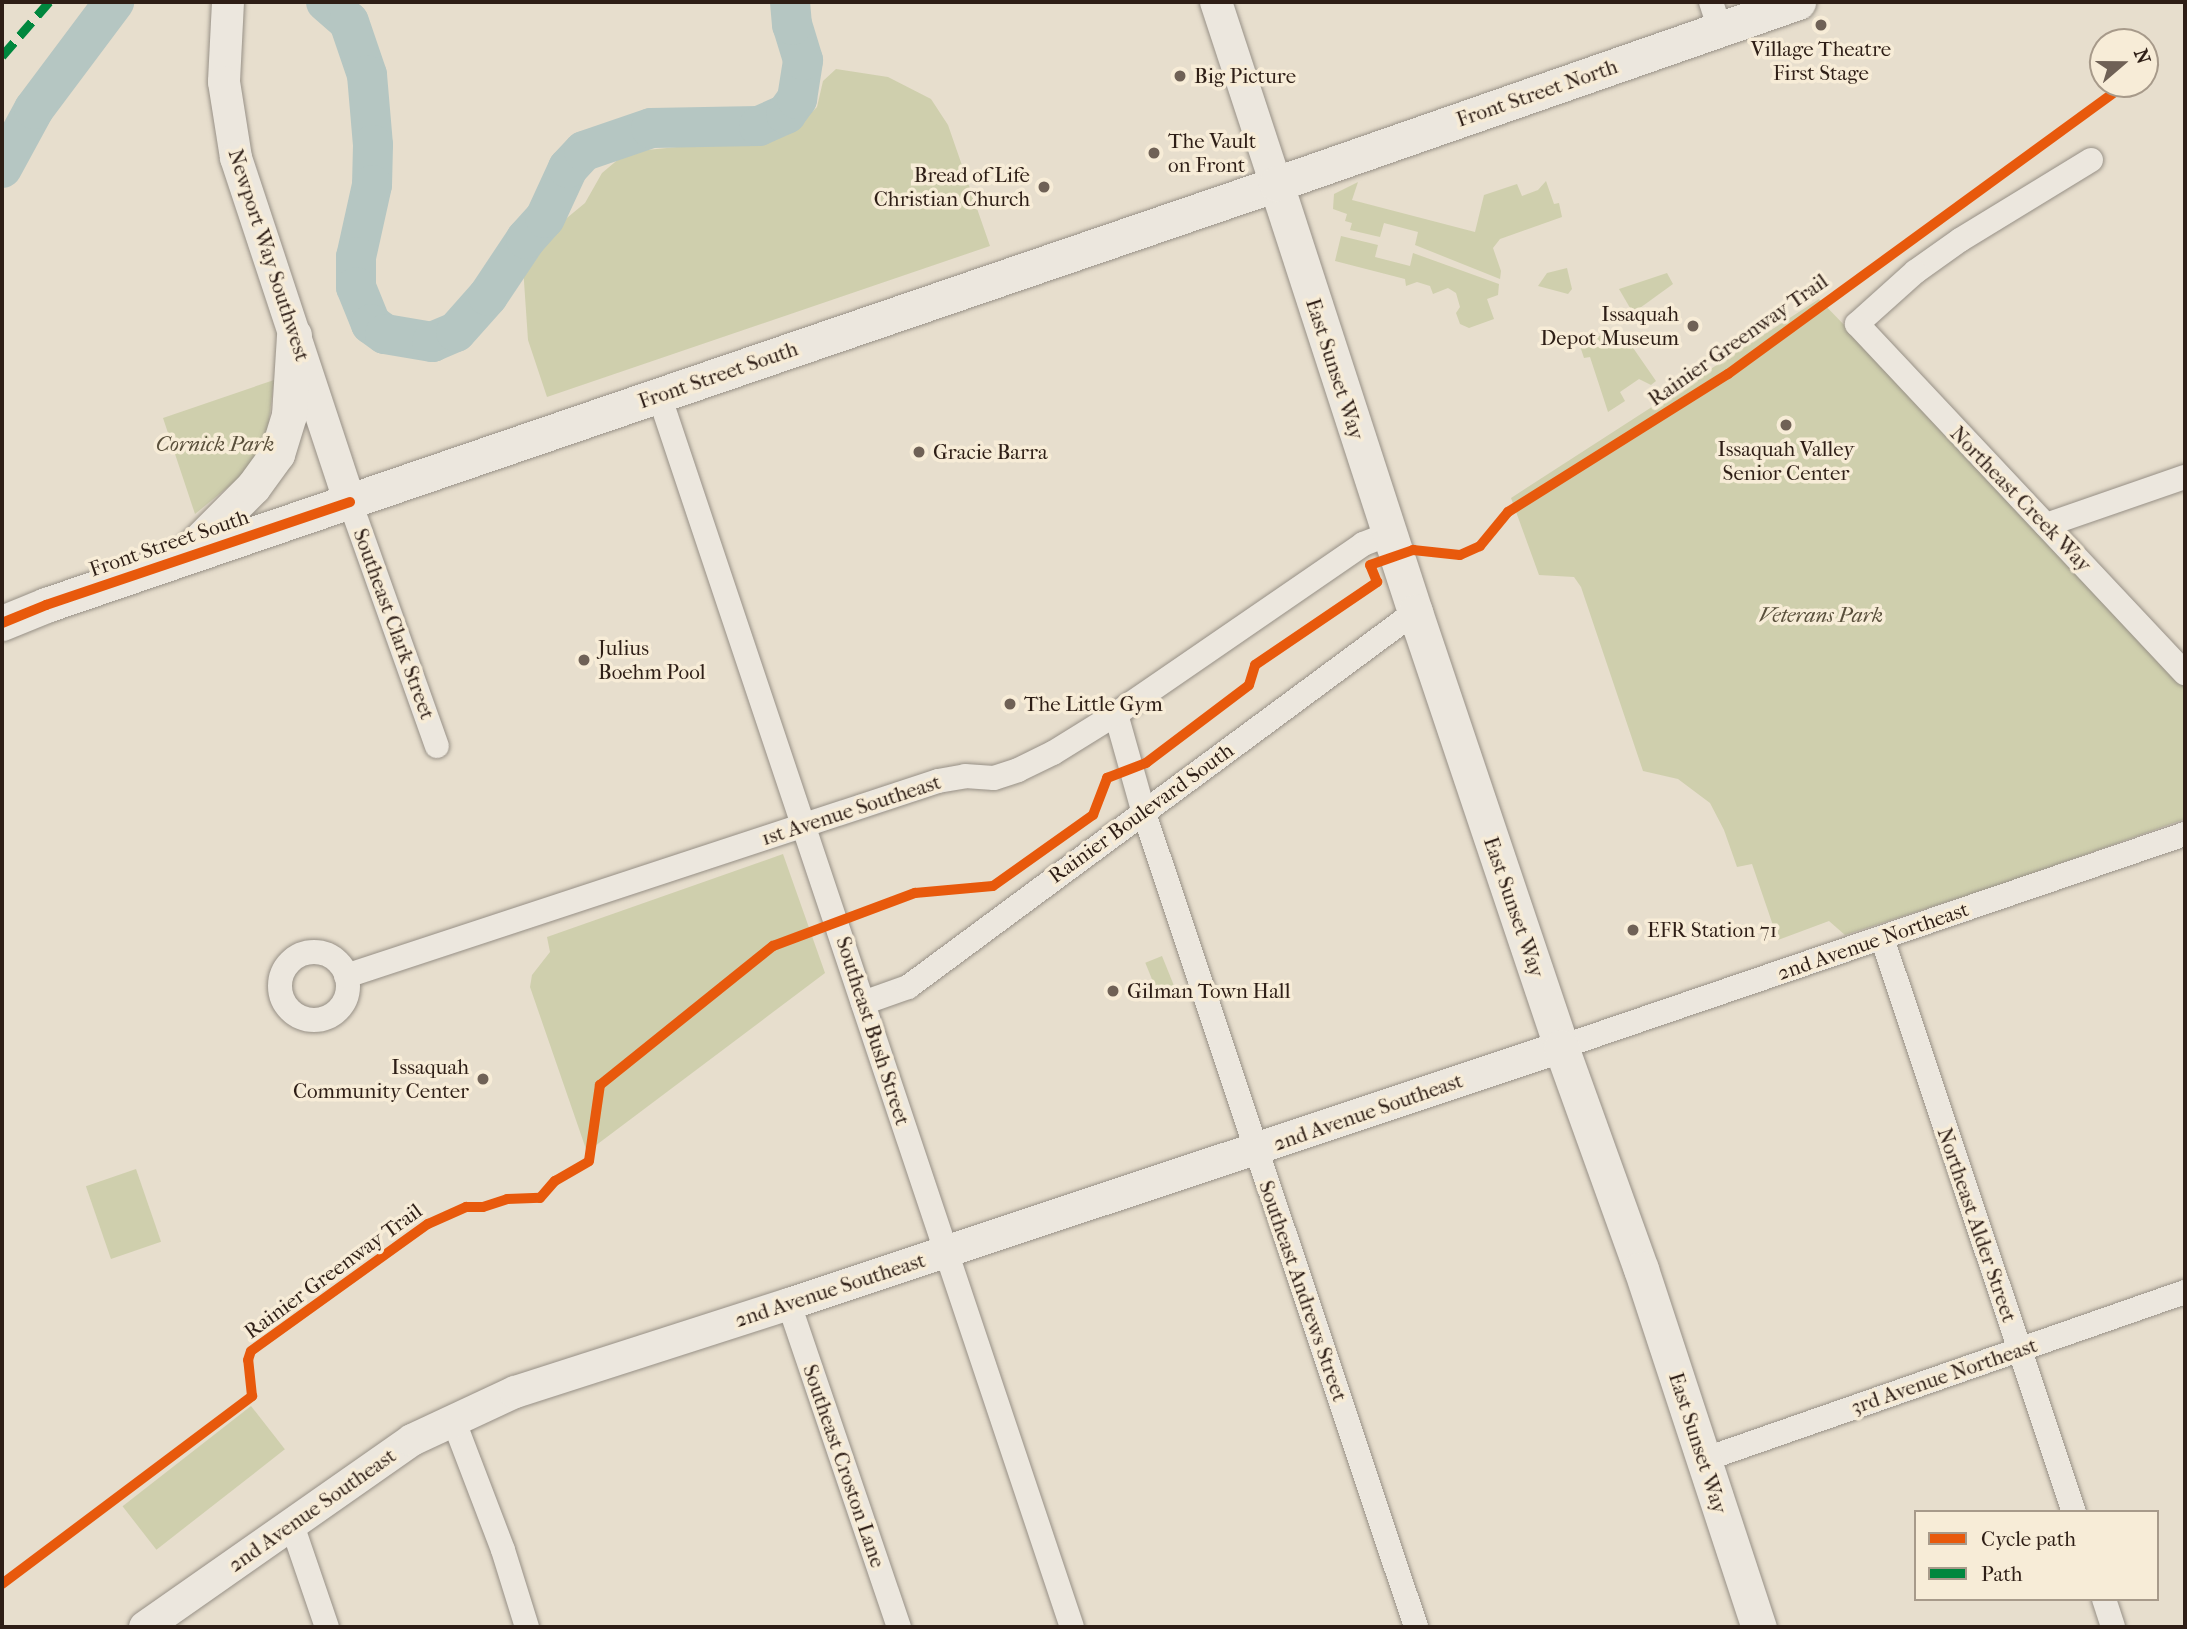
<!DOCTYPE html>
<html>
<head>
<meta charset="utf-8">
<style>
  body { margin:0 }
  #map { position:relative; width:2187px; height:1629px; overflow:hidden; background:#e7decd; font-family:"IM FELL French Canon",serif }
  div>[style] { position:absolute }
  .green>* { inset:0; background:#cfcfad; transform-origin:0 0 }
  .river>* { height:40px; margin:-20px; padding:0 20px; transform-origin:20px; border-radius:20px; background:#b5c6c2 }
  .roads { filter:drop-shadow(0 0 2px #979086) drop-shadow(0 0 2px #979086) }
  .minor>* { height:24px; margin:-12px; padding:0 12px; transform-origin:12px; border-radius:12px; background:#ece7de }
  .minor>.ring { margin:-12px; padding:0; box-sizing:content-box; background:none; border:24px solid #ece7de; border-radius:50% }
  .tertiary>* { height:32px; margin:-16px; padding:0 16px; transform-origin:16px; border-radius:16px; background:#ece7de }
  .secondary>* { height:35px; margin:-17.5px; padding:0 17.5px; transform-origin:17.5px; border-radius:17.5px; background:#ece7de }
  .quiet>* { height:9px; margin-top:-4.5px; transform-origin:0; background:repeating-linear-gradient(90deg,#00873e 0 18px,transparent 0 27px) }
  .cycleway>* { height:10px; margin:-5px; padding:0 5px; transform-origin:5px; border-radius:5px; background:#e8590c }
  .dots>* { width:19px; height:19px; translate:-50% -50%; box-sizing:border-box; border:4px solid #f7ecd7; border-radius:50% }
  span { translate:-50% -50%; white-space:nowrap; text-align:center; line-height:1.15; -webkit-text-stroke:7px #f7ecd7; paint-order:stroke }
  .poi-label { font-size:21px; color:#2e1e16 }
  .left { translate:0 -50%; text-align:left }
  .right { translate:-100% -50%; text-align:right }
  .street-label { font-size:21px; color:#2e1e16 }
  .park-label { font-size:21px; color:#594f3b; font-style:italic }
  .frame { position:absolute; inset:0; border:4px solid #2e1e16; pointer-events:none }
  .legend { position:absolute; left:1914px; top:1510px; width:245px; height:91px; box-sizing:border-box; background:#f7ecd7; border:2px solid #a79a8a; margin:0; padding:9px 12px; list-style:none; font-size:21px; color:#2e1e16 }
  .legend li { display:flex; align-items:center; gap:14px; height:35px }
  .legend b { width:35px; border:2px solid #a79a8a }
  .north { position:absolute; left:2089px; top:28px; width:70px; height:70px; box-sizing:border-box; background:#f7ecd7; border:2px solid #a79a8a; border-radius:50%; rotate:70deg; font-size:19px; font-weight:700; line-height:28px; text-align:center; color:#2e1e16 }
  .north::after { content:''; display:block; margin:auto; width:24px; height:32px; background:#6f6156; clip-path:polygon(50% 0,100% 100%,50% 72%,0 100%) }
</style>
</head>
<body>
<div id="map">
  <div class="green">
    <i style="clip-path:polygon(836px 69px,888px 77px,931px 99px,948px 125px,990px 246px,547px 397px,528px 340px,523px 267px,562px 222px,585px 203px,602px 173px,627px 152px,767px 138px,798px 126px,817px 107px,823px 81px)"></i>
    <i style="clip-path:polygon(1546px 181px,1554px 204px,1559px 203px,1562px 217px,1500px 239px,1493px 248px,1501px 271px,1500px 279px,1415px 245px,1418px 232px,1384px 223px,1380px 237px,1350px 230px,1352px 223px,1345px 221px,1347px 214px,1333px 209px,1334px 194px,1358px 182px,1352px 200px,1475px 232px,1484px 195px,1517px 184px,1522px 196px,1538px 190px)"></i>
    <i style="clip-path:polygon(1341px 236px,1378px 245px,1375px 257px,1410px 266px,1413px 253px,1499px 284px,1498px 295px,1487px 299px,1494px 319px,1469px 328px,1460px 324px,1456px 313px,1460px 307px,1456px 293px,1448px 288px,1433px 294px,1430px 286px,1417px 282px,1406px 286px,1405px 279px,1335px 261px)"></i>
    <i style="clip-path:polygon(1567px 268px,1572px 289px,1568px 294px,1538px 286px,1547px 273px)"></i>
    <i style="clip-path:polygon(1667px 273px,1673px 284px,1633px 313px,1619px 289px)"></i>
    <i style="clip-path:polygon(1819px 299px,2142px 633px,2185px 687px,2185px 819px,2014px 880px,1845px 935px,1829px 921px,1778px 940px,1752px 864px,1737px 867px,1724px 830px,1710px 803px,1678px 779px,1643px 771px,1581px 587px,1574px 577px,1539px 575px,1511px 498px)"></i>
    <i style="clip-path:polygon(1620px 329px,1656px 381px,1651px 385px,1639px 379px,1620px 392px,1625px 401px,1608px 412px,1590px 357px,1584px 358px,1579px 343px)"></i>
    <i style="clip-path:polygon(274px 380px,268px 429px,255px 458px,244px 474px,195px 514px,163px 418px)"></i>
    <i style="clip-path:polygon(783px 854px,825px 973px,587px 1152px,530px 987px,532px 975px,550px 952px,547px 937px)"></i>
    <i style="left:1162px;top:956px;width:31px;height:18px;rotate:68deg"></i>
    <i style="left:136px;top:1169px;width:77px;height:53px;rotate:71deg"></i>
    <i style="left:251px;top:1406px;width:55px;height:163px;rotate:52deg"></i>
  </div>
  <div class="river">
    <i style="left:326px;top:2px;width:30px;rotate:41deg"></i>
    <i style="left:349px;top:22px;width:56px;rotate:71.2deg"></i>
    <i style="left:367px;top:75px;width:70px;rotate:85.1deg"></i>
    <i style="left:373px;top:145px;width:40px;rotate:91.4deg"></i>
    <i style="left:372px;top:185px;width:74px;rotate:102.5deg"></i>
    <i style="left:356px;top:257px;width:30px;rotate:90deg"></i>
    <i style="left:356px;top:287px;width:40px;rotate:68deg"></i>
    <i style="left:371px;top:324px;width:17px;rotate:36deg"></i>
    <i style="left:385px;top:334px;width:48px;rotate:9.7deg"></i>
    <i style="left:432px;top:342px;width:26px;rotate:-23deg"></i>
    <i style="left:456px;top:332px;width:48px;rotate:-48.4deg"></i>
    <i style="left:488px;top:296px;width:69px;rotate:-56.3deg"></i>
    <i style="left:526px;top:239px;width:28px;rotate:-48deg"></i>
    <i style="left:545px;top:218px;width:55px;rotate:-65.3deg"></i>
    <i style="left:568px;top:168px;width:23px;rotate:-47deg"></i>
    <i style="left:584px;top:151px;width:71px;rotate:-18.9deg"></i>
    <i style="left:651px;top:128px;width:108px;rotate:-1.1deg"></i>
    <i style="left:759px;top:126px;width:30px;rotate:-24deg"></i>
    <i style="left:786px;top:114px;width:19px;rotate:-54deg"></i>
    <i style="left:797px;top:99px;width:39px;rotate:-81deg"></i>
    <i style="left:803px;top:60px;width:37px;rotate:-107deg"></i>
    <i style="left:792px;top:25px;width:23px;rotate:-95deg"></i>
    <i style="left:2px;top:168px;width:67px;rotate:-61.5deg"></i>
    <i style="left:34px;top:109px;width:134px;rotate:-53.2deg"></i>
  </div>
  <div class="roads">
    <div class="minor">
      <i style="left:1711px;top:2px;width:28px;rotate:72deg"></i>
      <i style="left:2091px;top:160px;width:153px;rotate:148.6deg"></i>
      <i style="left:1960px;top:240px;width:55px;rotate:144.6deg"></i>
      <i style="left:1915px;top:272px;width:78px;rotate:138.1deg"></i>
      <i style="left:1857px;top:324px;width:479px;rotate:46.8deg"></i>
      <i style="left:659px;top:395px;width:1299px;rotate:71.47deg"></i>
      <i style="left:350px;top:502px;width:259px;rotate:70.4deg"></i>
      <i style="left:2046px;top:525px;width:147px;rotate:-19.1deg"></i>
      <i style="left:1116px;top:714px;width:100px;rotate:74.3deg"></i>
      <i style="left:1143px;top:810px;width:861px;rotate:71.52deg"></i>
      <i style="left:1882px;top:938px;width:605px;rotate:71.51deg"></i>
      <i class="ring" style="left:280px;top:952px;width:44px;height:44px"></i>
      <i style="left:346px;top:976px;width:623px;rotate:-18.23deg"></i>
      <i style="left:938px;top:781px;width:27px;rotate:-10deg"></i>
      <i style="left:965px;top:776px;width:29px;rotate:4deg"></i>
      <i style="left:994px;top:778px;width:25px;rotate:-18deg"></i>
      <i style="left:1018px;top:770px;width:39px;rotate:-26deg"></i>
      <i style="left:1053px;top:753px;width:74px;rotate:-31.8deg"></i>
      <i style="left:1116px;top:714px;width:300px;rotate:-34.5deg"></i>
      <i style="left:1363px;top:544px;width:28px;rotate:-21deg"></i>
      <i style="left:863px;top:1003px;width:48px;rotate:-19.6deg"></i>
      <i style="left:908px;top:987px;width:631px;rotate:-36.49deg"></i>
      <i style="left:1561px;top:1047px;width:659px;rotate:-18.85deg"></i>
      <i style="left:789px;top:1304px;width:341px;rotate:71.2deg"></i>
      <i style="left:453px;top:1419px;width:140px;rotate:69.1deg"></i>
      <i style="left:503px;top:1550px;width:81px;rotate:72.7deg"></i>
      <i style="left:1703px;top:1460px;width:510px;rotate:-19.22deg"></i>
      <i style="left:291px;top:1522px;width:111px;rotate:71.1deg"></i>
      <i style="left:2104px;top:1599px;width:29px;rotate:72deg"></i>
    </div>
    <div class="tertiary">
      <i style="left:228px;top:2px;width:80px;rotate:92.9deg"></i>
      <i style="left:224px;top:82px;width:77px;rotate:81deg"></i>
      <i style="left:236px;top:158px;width:362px;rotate:71.7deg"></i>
      <i style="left:1216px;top:2px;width:192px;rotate:71.8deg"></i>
      <i style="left:145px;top:1627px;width:326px;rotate:-35deg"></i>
      <i style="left:412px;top:1440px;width:114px;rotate:-25deg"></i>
      <i style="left:515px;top:1392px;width:288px;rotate:-17.8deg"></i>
      <i style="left:789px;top:1304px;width:814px;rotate:-18.41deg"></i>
    </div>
    <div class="secondary">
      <i style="left:1276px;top:184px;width:450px;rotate:72deg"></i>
      <i style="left:1415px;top:612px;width:459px;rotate:71.4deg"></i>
      <i style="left:1561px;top:1047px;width:236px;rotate:70.2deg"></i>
      <i style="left:1641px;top:1269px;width:377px;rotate:71.8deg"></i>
      <i style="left:187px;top:553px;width:93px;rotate:-45deg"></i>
      <i style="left:253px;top:487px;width:41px;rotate:-54deg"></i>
      <i style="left:277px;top:454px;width:41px;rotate:-72.9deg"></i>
      <i style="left:289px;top:415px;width:80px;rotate:-86.4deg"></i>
      <i style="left:2px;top:623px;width:48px;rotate:-22.2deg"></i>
      <i style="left:46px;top:605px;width:1300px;rotate:-18.89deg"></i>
      <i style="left:1276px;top:184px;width:553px;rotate:-19.22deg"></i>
    </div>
  </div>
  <div class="quiet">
    <i style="left:2px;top:56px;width:72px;rotate:-49deg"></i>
  </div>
  <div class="cycleway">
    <i style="left:2px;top:623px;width:48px;rotate:-22.2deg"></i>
    <i style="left:46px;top:605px;width:321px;rotate:-18.7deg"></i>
    <i style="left:2px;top:1584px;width:313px;rotate:-36.9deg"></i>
    <i style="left:252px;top:1396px;width:36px;rotate:-96deg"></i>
    <i style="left:248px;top:1360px;width:9px;rotate:-72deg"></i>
    <i style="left:251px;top:1351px;width:218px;rotate:-35.7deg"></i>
    <i style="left:428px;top:1224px;width:42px;rotate:-24.1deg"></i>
    <i style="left:466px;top:1207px;width:17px"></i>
    <i style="left:483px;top:1207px;width:25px;rotate:-18deg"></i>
    <i style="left:507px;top:1199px;width:33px;rotate:-2deg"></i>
    <i style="left:540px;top:1198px;width:23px;rotate:-49deg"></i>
    <i style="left:555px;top:1181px;width:39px;rotate:-30deg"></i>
    <i style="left:589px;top:1161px;width:77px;rotate:-81.8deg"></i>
    <i style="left:600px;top:1085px;width:222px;rotate:-38.8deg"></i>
    <i style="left:773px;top:946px;width:152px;rotate:-20.5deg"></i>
    <i style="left:915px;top:893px;width:78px;rotate:-5.1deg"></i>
    <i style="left:993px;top:886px;width:123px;rotate:-35.4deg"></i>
    <i style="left:1093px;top:815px;width:40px;rotate:-69deg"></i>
    <i style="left:1107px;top:778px;width:42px;rotate:-21deg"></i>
    <i style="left:1146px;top:763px;width:129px;rotate:-37.1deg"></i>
    <i style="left:1249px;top:685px;width:21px;rotate:-73deg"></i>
    <i style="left:1255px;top:665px;width:148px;rotate:-34.2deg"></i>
    <i style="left:1377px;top:582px;width:18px;rotate:-112deg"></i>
    <i style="left:1370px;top:565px;width:46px;rotate:-19.2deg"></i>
    <i style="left:1413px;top:550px;width:47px;rotate:6.1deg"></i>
    <i style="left:1460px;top:555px;width:22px;rotate:-24deg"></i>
    <i style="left:1480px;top:546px;width:44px;rotate:-50.5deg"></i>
    <i style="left:1508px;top:512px;width:260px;rotate:-32.1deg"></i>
    <i style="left:1728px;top:374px;width:492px;rotate:-36.1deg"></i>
  </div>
  <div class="dots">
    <i style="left:1821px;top:25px;background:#6f6156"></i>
    <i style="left:1180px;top:76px;background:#6f6156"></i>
    <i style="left:1154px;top:153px;background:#6f6156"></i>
    <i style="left:1044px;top:187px;background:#6f6156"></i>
    <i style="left:1693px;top:326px;background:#6f6156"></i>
    <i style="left:1786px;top:425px;background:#6f6156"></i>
    <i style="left:919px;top:452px;background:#6f6156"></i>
    <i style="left:584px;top:660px;background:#6f6156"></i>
    <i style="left:1010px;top:704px;background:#6f6156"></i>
    <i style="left:1633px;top:930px;background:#6f6156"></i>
    <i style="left:1113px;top:991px;background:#6f6156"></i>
    <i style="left:483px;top:1079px;background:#6f6156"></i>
  </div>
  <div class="poi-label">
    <span style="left:1821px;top:61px">Village Theatre<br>First Stage</span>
    <span class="left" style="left:1194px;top:76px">Big Picture</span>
    <span class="left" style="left:1168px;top:153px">The Vault<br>on Front</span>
    <span class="right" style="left:1030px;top:187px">Bread of Life<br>Christian Church</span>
    <span class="right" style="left:1679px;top:326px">Issaquah<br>Depot Museum</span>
    <span style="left:1786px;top:461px">Issaquah Valley<br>Senior Center</span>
    <span class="left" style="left:933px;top:452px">Gracie Barra</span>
    <span class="left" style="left:598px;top:660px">Julius<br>Boehm Pool</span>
    <span class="left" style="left:1024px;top:704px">The Little Gym</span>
    <span class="left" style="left:1647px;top:930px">EFR Station 71</span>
    <span class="left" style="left:1127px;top:991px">Gilman Town Hall</span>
    <span class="right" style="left:469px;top:1079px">Issaquah<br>Community Center</span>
  </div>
  <div class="street-label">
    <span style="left:1537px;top:93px;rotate:-19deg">Front Street North</span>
    <span style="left:269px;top:255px;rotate:72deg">Newport Way Southwest</span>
    <span style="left:1738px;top:340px;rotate:-35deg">Rainier Greenway Trail</span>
    <span style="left:1335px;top:369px;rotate:72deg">East Sunset Way</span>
    <span style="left:718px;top:375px;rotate:-19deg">Front Street South</span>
    <span style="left:2021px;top:499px;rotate:46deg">Northeast Creek Way</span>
    <span style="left:169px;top:543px;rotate:-19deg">Front Street South</span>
    <span style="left:394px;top:624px;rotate:70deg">Southeast Clark Street</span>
    <span style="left:851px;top:810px;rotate:-18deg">1st Avenue Southeast</span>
    <span style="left:1141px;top:813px;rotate:-36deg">Rainier Boulevard South</span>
    <span style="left:1514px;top:907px;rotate:71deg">East Sunset Way</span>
    <span style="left:1873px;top:941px;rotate:-19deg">2nd Avenue Northeast</span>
    <span style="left:873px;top:1031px;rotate:72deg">Southeast Bush Street</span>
    <span style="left:1368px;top:1112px;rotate:-19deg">2nd Avenue Southeast</span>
    <span style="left:1977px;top:1225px;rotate:71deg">Northeast Alder Street</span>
    <span style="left:333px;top:1271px;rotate:-36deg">Rainier Greenway Trail</span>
    <span style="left:830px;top:1290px;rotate:-18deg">2nd Avenue Southeast</span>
    <span style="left:1303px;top:1291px;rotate:71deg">Southeast Andrews Street</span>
    <span style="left:1944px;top:1376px;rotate:-19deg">3rd Avenue Northeast</span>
    <span style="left:1698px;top:1443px;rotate:72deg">East Sunset Way</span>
    <span style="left:844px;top:1466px;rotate:71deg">Southeast Croston Lane</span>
    <span style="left:312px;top:1510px;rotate:-35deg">2nd Avenue Southeast</span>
  </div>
  <div class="park-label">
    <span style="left:215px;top:444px">Cornick Park</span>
    <span style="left:1821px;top:615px">Veterans Park</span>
  </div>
  <div class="frame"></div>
  <ul class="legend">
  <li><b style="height:9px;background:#e8590c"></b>Cycle path</li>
  <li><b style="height:9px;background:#00873e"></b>Path</li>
  </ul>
  <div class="north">N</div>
</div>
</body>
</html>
